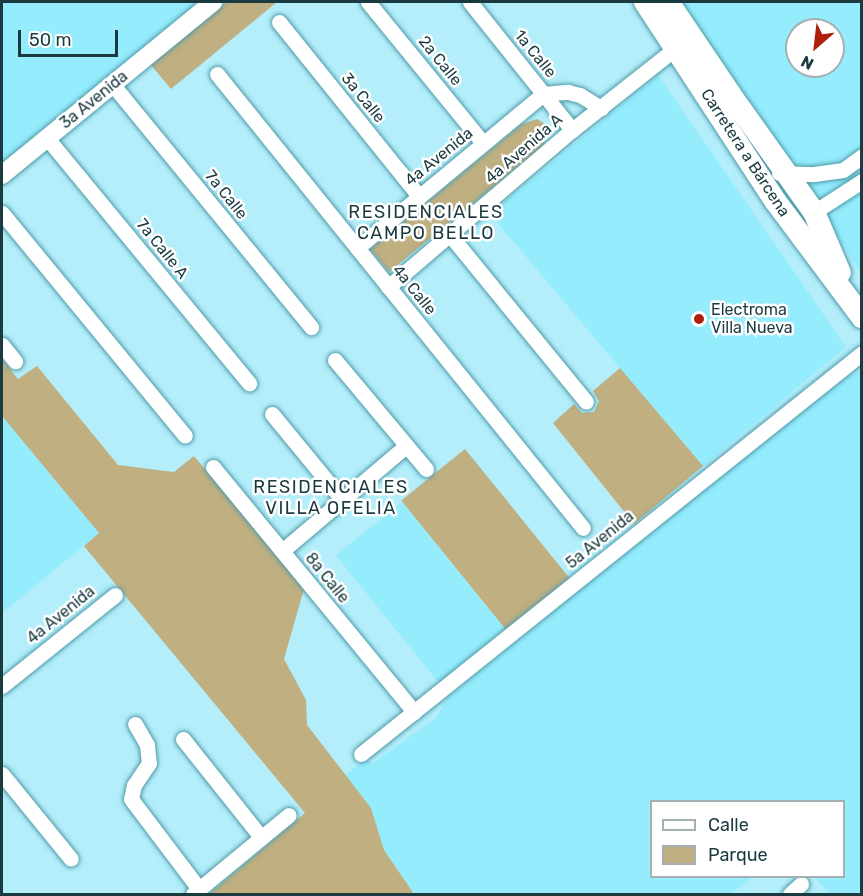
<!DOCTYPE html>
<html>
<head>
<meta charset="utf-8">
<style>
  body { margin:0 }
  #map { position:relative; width:863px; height:896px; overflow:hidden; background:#b3eefa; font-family:Rubik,sans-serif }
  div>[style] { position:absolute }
  .built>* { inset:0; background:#94ecfd; transform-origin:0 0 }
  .green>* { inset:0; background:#bfaf81; transform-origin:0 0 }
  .roads { filter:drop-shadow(0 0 2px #4f9ba9) drop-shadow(0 0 2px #4f9ba9) }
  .minor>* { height:15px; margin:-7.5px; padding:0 7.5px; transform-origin:7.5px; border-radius:7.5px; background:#fff }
  .tertiary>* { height:18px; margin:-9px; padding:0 9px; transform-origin:9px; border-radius:9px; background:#fff }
  .primary>* { height:22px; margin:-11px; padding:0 11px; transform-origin:11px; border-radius:11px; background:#fff }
  .dots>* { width:16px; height:16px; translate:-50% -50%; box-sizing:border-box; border:3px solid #fff; border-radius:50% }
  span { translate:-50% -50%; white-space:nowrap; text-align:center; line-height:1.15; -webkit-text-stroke:5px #fff; paint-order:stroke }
  .street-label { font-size:16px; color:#1b3a40 }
  .poi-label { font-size:16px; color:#1b3a40 }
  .left { translate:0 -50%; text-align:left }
  .neighbourhood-label { font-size:18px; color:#1b3a40; letter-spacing:1.5px }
  .frame { position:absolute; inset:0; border:3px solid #1b3a40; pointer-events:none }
  .legend { position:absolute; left:650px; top:800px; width:195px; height:78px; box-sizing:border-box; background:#fff; border:2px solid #a4b0b3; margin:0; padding:8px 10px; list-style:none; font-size:18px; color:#1b3a40 }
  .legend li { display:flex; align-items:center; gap:12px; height:30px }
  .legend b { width:30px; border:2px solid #a4b0b3 }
  .north { position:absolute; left:785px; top:18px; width:60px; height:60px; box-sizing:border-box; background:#fff; border:2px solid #a4b0b3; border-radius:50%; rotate:208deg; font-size:16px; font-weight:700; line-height:24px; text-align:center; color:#1b3a40 }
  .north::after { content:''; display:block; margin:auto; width:21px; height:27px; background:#ae1f0a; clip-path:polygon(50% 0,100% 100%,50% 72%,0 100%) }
  .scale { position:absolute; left:18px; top:30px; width:100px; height:27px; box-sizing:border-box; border:3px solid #1b3a40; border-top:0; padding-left:8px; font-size:18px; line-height:21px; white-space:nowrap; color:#1b3a40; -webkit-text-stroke:4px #fff; paint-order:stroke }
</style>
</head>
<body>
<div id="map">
  <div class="built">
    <i style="clip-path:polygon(2px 2px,198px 2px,2px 165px)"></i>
    <i style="clip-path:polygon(evenodd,678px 2px,861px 2px,861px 272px,764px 130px,678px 2px,797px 30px,833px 30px,833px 66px,797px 66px,797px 30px)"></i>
    <i style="clip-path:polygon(658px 75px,846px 347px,703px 466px,490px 214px)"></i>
    <i style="clip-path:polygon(860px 372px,861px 894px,830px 894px,815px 877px,844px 876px,844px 802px,652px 802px,652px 876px,752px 877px,731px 894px,414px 894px,384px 850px,371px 808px,345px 775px,367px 758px,372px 764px,436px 718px,449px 696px,839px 380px)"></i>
    <i style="clip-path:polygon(2px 416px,99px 533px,2px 613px)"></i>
    <i style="left:402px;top:502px;width:164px;height:85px;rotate:51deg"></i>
  </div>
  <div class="green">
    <i style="clip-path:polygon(227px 2px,277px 2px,171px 89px,151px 65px)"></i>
    <i style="clip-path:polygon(537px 119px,545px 124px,549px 133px,542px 147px,389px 272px,370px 249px,522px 124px)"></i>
    <i style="clip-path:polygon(2px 359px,18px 379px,37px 366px,118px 465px,174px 472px,194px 456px,304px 589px,284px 659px,306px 700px,307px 725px,371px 808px,384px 850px,414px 894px,209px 894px,305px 813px,84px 546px,99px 533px,2px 416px)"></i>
    <i style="clip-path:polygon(620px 368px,703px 466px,634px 524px,553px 423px,574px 404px,582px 413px,594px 412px,599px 401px,593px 391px)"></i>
    <i style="left:465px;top:449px;width:166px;height:82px;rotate:51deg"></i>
  </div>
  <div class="roads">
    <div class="minor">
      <i style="left:368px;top:2px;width:182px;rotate:50.8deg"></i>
      <i style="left:470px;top:2px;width:164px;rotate:51.4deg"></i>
      <i style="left:279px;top:22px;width:223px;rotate:51.2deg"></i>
      <i style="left:217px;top:74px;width:583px;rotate:51.13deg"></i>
      <i style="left:113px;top:85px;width:313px;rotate:50.7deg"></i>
      <i style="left:543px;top:94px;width:25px;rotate:-5deg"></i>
      <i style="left:568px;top:92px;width:12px;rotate:14deg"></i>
      <i style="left:580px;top:95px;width:25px;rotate:32deg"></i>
      <i style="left:47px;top:138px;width:318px;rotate:50.5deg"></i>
      <i style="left:779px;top:173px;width:35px;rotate:2deg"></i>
      <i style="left:814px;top:174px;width:29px;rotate:-8deg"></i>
      <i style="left:843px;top:170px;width:24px;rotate:-36deg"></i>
      <i style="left:814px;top:212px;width:57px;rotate:-32.9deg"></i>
      <i style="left:2px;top:213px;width:288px;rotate:50.6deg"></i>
      <i style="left:450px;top:235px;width:215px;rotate:50.8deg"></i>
      <i style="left:357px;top:248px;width:241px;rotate:-39.6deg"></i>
      <i style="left:388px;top:287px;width:242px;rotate:-40.5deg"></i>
      <i style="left:572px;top:130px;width:132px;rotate:-38.3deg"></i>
      <i style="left:2px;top:345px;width:21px;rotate:51deg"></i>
      <i style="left:335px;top:360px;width:142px;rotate:50.1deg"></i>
      <i style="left:272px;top:414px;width:109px;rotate:50.6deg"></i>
      <i style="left:213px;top:467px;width:317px;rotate:50.6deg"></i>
      <i style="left:282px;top:551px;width:162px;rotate:-40.3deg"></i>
      <i style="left:2px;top:686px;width:145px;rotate:-38.8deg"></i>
      <i style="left:135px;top:724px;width:24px;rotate:60deg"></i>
      <i style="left:147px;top:745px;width:18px;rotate:84deg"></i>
      <i style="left:149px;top:763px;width:27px;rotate:124deg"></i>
      <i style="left:134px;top:785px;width:14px;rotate:102deg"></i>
      <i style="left:131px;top:799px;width:113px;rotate:52.9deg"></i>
      <i style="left:183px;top:739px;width:125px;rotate:51.5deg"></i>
      <i style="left:361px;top:754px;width:642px;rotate:-38.67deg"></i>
      <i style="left:2px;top:774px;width:109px;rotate:50.9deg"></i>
      <i style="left:193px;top:894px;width:124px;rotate:-39.5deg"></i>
      <i style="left:790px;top:894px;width:15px;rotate:-42deg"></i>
    </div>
    <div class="tertiary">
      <i style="left:2px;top:175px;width:273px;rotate:-39.3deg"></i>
    </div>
    <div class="primary">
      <i style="left:645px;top:2px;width:239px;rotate:56.8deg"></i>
      <i style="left:776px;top:202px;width:144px;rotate:53.2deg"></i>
      <i style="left:668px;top:2px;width:111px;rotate:56deg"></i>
      <i style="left:730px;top:94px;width:145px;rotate:54.6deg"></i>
      <i style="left:814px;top:212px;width:66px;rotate:66.9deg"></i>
    </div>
  </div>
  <div class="dots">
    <i style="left:699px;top:319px;background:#ae1f0a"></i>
  </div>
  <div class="street-label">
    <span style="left:535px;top:54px;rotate:51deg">1a Calle</span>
    <span style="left:440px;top:61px;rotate:51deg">2a Calle</span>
    <span style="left:363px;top:98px;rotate:51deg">3a Calle</span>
    <span style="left:94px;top:100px;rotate:-39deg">3a Avenida</span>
    <span style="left:524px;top:149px;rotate:-41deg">4a Avenida A</span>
    <span style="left:745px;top:153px;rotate:57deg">Carretera a Bárcena</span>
    <span style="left:439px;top:157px;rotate:-39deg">4a Avenida</span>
    <span style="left:226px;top:195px;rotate:51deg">7a Calle</span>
    <span style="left:162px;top:249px;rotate:51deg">7a Calle A</span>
    <span style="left:414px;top:290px;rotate:51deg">4a Calle</span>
    <span style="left:600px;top:540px;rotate:-39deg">5a Avenida</span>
    <span style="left:327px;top:578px;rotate:51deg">8a Calle</span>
    <span style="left:61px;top:615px;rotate:-39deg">4a Avenida</span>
  </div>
  <div class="poi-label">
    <span class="left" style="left:711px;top:319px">Electroma<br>Villa Nueva</span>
  </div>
  <div class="neighbourhood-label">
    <span style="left:426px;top:223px">RESIDENCIALES<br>CAMPO BELLO</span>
    <span style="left:331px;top:498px">RESIDENCIALES<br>VILLA OFELIA</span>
  </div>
  <div class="frame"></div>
  <ul class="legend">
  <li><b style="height:8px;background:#fff"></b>Calle</li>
  <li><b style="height:16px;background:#bfaf81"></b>Parque</li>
  </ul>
  <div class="north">N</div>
  <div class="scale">50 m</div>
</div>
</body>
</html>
